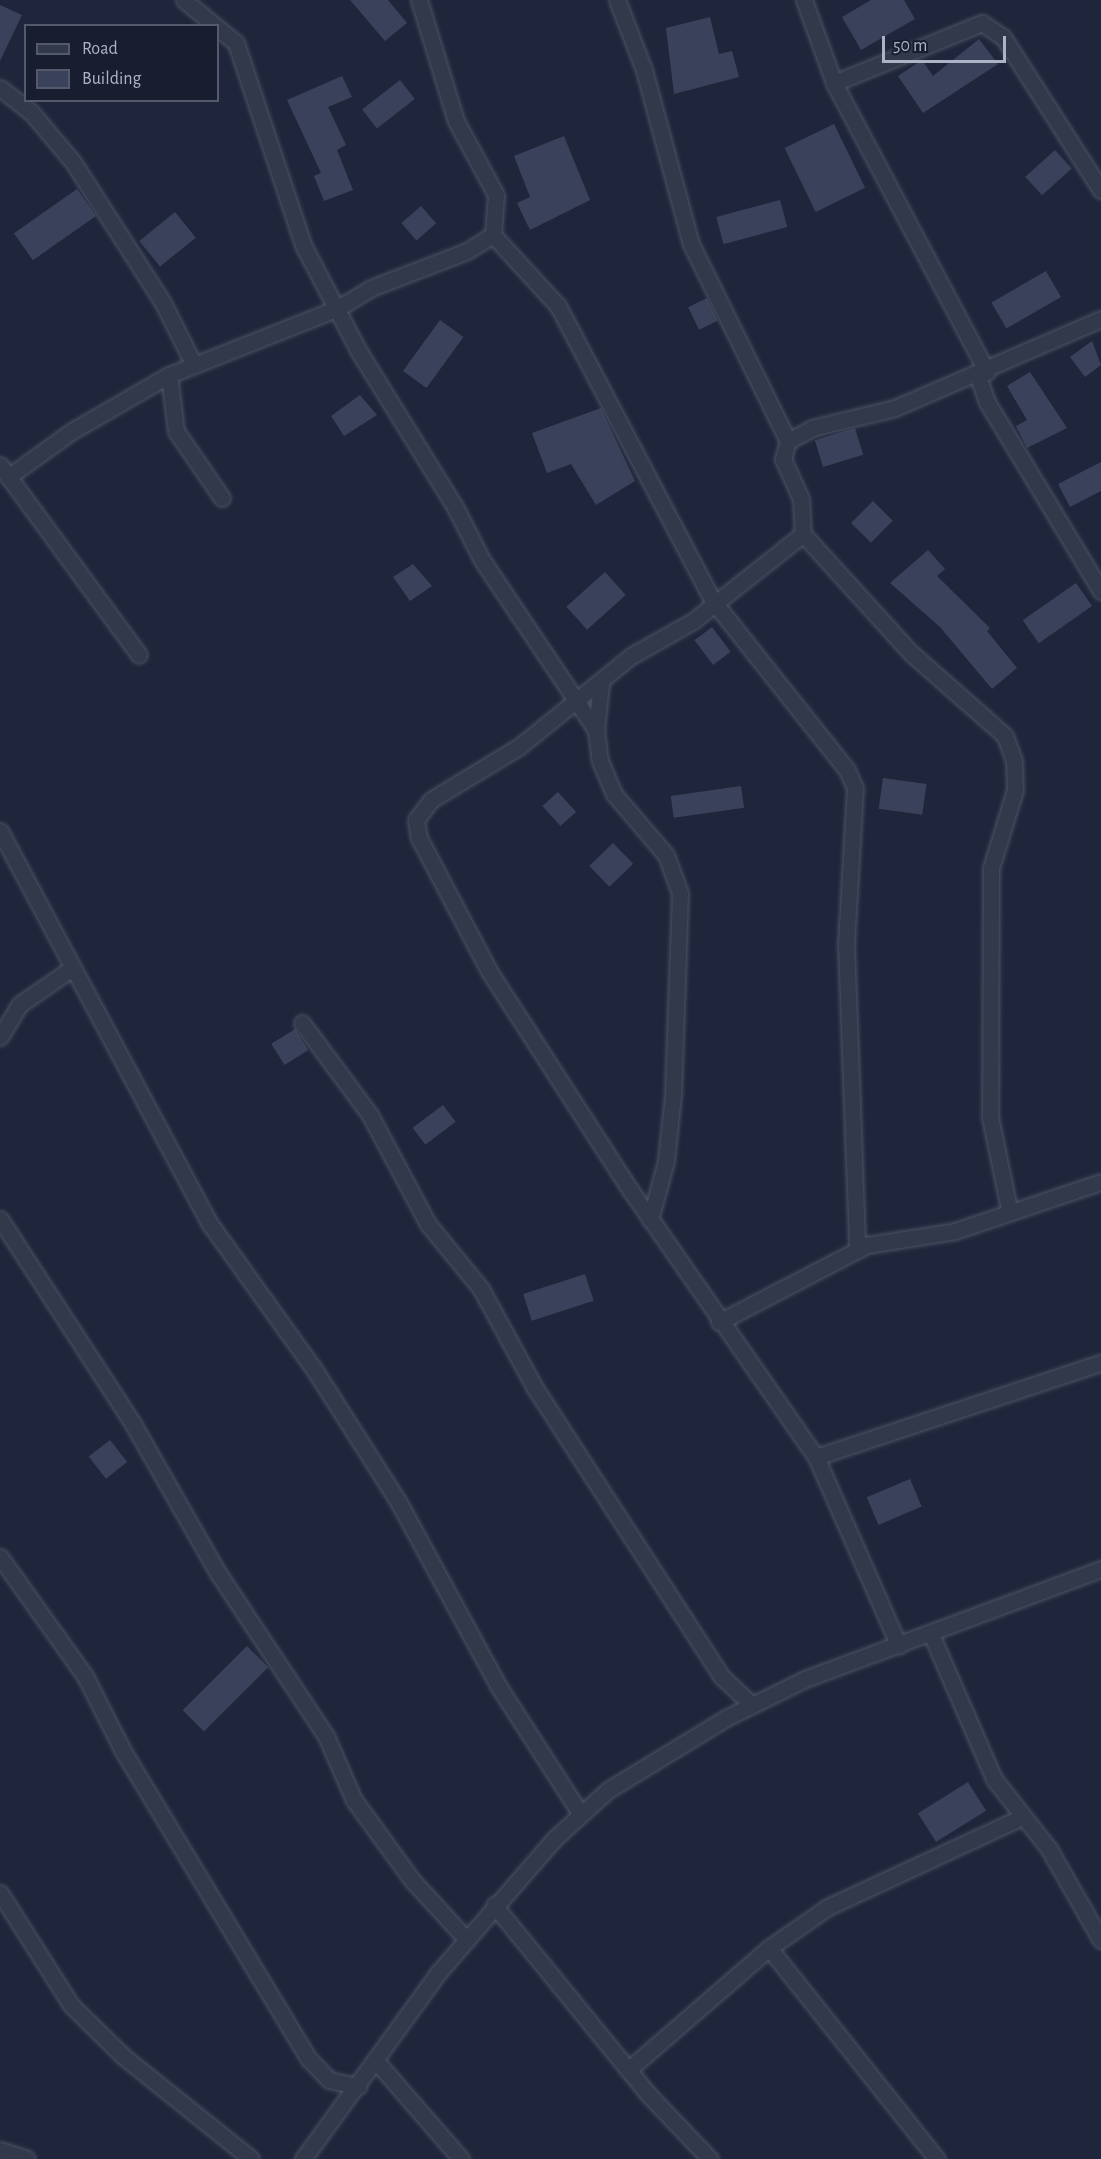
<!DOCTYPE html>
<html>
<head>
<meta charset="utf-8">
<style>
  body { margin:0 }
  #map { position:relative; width:1101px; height:2159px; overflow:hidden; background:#1f263b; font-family:"Alegreya Sans",sans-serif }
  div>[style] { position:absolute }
  .building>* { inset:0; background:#3a425b; transform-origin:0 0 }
  .roads { filter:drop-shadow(0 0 2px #4d5365) drop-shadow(0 0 2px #4d5365) }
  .minor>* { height:15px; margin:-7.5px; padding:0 7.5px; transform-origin:7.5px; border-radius:7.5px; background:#32394b }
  span { translate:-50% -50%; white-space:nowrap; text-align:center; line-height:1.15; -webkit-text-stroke:4.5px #181e2f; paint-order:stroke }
  .legend { position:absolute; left:24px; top:24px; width:195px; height:78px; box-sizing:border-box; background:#181e2f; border:2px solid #545a6c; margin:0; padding:8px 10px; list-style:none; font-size:18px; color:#adb3c7 }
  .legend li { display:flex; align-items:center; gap:12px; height:30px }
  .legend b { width:30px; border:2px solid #545a6c }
  .scale { position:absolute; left:882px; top:36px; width:124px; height:27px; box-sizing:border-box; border:3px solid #adb3c7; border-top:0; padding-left:8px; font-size:18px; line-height:21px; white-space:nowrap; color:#adb3c7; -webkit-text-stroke:4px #181e2f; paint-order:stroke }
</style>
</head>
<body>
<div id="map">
  <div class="building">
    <i style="clip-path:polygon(350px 0,388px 0,407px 23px,385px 41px)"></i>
    <i style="clip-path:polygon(871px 0,904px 0,915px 19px,861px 50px,842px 17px)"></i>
    <i style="clip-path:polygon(0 5px,22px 15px,0 61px)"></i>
    <i style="clip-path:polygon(710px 17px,719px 54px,732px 51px,739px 77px,674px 94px,666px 28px)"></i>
    <i style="clip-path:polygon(979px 39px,998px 64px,923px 113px,898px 76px,922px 60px,933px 76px)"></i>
    <i style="clip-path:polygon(342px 76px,352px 97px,328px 107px,346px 145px,337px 150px,353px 190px,324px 201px,314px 176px,321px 173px,287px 100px)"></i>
    <i style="left:400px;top:80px;width:24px;height:48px;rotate:52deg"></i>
    <i style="left:834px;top:124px;width:71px;height:55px;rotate:64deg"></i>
    <i style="clip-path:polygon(564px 136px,590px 200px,530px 230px,517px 203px,530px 197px,514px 156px)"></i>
    <i style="left:1055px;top:150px;width:25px;height:40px;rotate:48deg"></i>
    <i style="left:77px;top:189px;width:33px;height:77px;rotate:55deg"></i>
    <i style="left:780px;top:200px;width:28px;height:66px;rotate:75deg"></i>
    <i style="left:421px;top:206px;width:23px;height:26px;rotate:49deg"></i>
    <i style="left:175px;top:212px;width:33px;height:46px;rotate:51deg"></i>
    <i style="left:1046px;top:271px;width:30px;height:63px;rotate:60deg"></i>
    <i style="left:707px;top:298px;width:25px;height:21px;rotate:64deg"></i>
    <i style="left:440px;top:320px;width:29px;height:63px;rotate:36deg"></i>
    <i style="clip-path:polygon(1092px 341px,1101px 365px,1085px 377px,1070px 357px)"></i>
    <i style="clip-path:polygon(1030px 372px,1067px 428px,1027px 448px,1016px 426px,1027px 420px,1007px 386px)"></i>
    <i style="clip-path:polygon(360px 395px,377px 415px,344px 436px,331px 416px)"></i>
    <i style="clip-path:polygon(601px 408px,635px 481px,596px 505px,571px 464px,547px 473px,532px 433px)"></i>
    <i style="left:855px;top:428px;width:28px;height:42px;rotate:73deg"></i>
    <i style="clip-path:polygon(1101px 462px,1101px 491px,1070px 507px,1058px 484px)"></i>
    <i style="left:873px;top:501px;width:28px;height:31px;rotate:45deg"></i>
    <i style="clip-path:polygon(928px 550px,945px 569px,937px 576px,990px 628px,987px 631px,1017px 668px,992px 689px,940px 627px,890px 583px)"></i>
    <i style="clip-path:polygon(413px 564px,432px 586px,410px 601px,393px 577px)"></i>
    <i style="left:605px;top:572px;width:31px;height:52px;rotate:48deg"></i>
    <i style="left:1076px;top:583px;width:28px;height:65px;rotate:55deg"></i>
    <i style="left:712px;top:627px;width:31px;height:22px;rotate:53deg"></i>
    <i style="left:883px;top:778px;width:44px;height:31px;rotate:8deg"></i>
    <i style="left:741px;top:786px;width:22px;height:71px;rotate:82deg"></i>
    <i style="left:558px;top:792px;width:27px;height:21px;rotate:48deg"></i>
    <i style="left:613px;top:843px;width:29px;height:33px;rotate:46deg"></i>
    <i style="left:295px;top:1029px;width:25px;height:28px;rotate:58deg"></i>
    <i style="left:443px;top:1105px;width:21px;height:38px;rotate:53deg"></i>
    <i style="left:585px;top:1274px;width:28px;height:65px;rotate:72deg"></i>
    <i style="left:110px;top:1440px;width:28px;height:27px;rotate:52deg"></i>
    <i style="left:910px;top:1479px;width:30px;height:47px;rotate:67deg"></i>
    <i style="left:247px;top:1646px;width:30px;height:91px;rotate:45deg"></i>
    <i style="left:968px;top:1782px;width:34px;height:59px;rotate:58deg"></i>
  </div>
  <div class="roads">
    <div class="minor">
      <i style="left:184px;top:0;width:67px;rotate:39.6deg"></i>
      <i style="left:236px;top:43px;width:215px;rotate:71.6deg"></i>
      <i style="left:304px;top:247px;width:116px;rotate:62.3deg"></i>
      <i style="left:358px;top:350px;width:185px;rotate:58.3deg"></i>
      <i style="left:455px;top:507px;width:59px;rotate:63deg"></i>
      <i style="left:482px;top:560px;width:205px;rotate:56.2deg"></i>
      <i style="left:617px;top:0;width:75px;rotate:68.9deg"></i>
      <i style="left:644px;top:70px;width:180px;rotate:74.9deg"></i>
      <i style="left:691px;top:244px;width:220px;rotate:63.8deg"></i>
      <i style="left:788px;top:441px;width:19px;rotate:106deg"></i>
      <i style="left:783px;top:459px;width:44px;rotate:65.8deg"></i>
      <i style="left:801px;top:499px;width:35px;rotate:87deg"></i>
      <i style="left:803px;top:534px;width:140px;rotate:141.7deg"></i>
      <i style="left:693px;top:621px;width:71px;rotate:150.6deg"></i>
      <i style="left:631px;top:656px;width:143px;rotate:141deg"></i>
      <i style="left:520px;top:746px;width:104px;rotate:148.8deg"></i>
      <i style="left:431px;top:800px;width:25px;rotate:127deg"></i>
      <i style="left:416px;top:820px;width:18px;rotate:81deg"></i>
      <i style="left:419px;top:838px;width:150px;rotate:62.2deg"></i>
      <i style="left:489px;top:971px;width:262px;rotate:57.2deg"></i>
      <i style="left:631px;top:1191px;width:324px;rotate:55.2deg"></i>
      <i style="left:816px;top:1457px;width:206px;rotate:66.3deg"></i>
      <i style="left:804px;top:0;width:88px;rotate:70.1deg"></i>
      <i style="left:834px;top:83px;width:327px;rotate:62.1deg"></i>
      <i style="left:834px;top:83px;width:160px;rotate:-22.1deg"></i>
      <i style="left:982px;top:23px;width:25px;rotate:34deg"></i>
      <i style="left:1003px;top:37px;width:182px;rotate:57.4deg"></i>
      <i style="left:0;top:88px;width:39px;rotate:38deg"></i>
      <i style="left:31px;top:112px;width:65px;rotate:50deg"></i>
      <i style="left:73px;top:162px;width:167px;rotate:57.4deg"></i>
      <i style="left:163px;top:303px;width:67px;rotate:63.4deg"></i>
      <i style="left:493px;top:235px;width:96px;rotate:47.5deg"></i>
      <i style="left:558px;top:306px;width:333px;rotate:62.3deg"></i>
      <i style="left:713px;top:601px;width:216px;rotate:51.6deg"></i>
      <i style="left:847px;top:770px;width:20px;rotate:66deg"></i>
      <i style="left:855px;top:788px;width:155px;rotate:93.3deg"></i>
      <i style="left:846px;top:943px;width:307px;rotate:87.9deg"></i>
      <i style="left:978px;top:376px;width:28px;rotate:71deg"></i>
      <i style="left:987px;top:402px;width:221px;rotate:58.9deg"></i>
      <i style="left:788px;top:441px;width:27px;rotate:-28deg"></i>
      <i style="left:812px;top:428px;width:85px;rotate:-13.5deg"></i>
      <i style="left:895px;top:408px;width:224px;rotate:-23.4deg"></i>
      <i style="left:0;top:465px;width:235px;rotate:53.8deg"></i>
      <i style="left:8px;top:477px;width:79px;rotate:-35.7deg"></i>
      <i style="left:72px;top:431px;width:112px;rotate:-30deg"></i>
      <i style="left:222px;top:498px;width:81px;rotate:-124.5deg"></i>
      <i style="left:176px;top:431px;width:56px;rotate:-97.1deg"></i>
      <i style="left:169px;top:375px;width:182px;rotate:-21.6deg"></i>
      <i style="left:338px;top:308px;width:39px;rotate:-31deg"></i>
      <i style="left:371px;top:288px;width:103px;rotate:-21.1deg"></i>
      <i style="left:467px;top:251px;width:31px;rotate:-32deg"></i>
      <i style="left:493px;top:235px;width:40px;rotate:-85.7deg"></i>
      <i style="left:496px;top:195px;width:84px;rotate:-118.4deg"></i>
      <i style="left:456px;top:121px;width:127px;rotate:-107deg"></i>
      <i style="left:803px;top:534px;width:161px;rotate:47.8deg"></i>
      <i style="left:911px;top:653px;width:125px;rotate:41.4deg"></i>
      <i style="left:1005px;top:736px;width:27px;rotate:70deg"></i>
      <i style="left:1014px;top:761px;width:29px;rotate:88deg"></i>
      <i style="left:1015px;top:790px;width:82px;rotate:107.1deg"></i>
      <i style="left:991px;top:868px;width:249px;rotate:90.2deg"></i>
      <i style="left:990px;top:1117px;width:94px;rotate:78.3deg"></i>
      <i style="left:601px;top:684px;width:46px;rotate:96.2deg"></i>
      <i style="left:596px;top:730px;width:31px;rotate:83deg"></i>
      <i style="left:600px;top:761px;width:36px;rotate:67deg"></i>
      <i style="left:614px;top:794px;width:80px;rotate:49.6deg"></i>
      <i style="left:666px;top:855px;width:40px;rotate:69.8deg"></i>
      <i style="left:680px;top:893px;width:201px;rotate:92deg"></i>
      <i style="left:673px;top:1094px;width:67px;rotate:96deg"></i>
      <i style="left:666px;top:1161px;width:61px;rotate:105.2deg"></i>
      <i style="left:0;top:831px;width:446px;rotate:61.9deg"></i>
      <i style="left:210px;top:1224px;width:178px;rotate:54.4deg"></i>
      <i style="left:314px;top:1369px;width:159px;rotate:57.6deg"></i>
      <i style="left:399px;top:1503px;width:209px;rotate:61.5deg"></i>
      <i style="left:499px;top:1687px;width:150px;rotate:57.3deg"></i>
      <i style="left:302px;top:1023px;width:114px;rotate:53.5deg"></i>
      <i style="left:370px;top:1115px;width:123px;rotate:62deg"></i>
      <i style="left:428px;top:1224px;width:84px;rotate:50.8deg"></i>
      <i style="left:481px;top:1289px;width:113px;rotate:61.4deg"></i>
      <i style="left:535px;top:1388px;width:344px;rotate:57.1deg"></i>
      <i style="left:722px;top:1677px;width:41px;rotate:43deg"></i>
      <i style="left:0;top:1037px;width:37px;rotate:-59deg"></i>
      <i style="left:19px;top:1005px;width:65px;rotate:-34.9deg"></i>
      <i style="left:0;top:1219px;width:244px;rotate:57deg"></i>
      <i style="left:133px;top:1424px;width:172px;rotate:60.3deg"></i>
      <i style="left:218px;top:1573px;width:196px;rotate:56.5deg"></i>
      <i style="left:326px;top:1736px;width:70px;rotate:66.4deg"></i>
      <i style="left:354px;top:1800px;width:99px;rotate:54.1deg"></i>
      <i style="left:412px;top:1880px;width:80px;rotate:47.5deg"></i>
      <i style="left:719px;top:1322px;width:167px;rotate:-27.5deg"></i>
      <i style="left:867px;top:1245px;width:89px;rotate:-9deg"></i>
      <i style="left:955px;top:1231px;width:154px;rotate:-18.6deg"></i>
      <i style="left:816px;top:1457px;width:300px;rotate:-18.3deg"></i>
      <i style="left:0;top:1557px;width:146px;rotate:54.5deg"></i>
      <i style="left:85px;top:1676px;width:84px;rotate:63.1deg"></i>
      <i style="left:123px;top:1751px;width:360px;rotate:58.9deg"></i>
      <i style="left:309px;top:2059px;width:29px;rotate:46deg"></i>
      <i style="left:329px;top:2080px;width:30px;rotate:12deg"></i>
      <i style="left:931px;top:1634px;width:158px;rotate:66.5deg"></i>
      <i style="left:994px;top:1779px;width:89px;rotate:51.8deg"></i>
      <i style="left:1049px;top:1849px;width:105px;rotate:60.3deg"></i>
      <i style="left:0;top:1893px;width:133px;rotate:57.6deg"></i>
      <i style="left:71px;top:2005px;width:73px;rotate:44.4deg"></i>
      <i style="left:123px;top:2056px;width:164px;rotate:38.8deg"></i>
      <i style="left:494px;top:1905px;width:244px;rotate:50.8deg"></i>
      <i style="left:648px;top:2094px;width:90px;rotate:46.4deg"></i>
      <i style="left:769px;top:1948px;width:270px;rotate:51.5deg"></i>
      <i style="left:376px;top:2061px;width:130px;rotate:49.1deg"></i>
      <i style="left:628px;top:2070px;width:186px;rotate:-40.9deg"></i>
      <i style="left:769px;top:1948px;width:72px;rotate:-34.8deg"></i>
      <i style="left:828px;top:1907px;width:214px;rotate:-24.9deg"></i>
      <i style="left:0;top:2150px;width:28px;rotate:18deg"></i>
      <i style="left:303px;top:2159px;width:230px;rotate:-54deg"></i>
      <i style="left:438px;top:1973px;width:177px;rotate:-49.1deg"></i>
      <i style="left:554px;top:1839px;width:73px;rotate:-42.2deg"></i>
      <i style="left:608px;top:1790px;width:138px;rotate:-31.4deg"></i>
      <i style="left:726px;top:1718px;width:88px;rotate:-26.3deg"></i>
      <i style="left:805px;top:1679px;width:316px;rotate:-20.4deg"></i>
    </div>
  </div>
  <ul class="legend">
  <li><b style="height:8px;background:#32394b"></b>Road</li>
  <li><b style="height:16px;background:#3a425b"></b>Building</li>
  </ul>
  <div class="scale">50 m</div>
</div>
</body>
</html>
